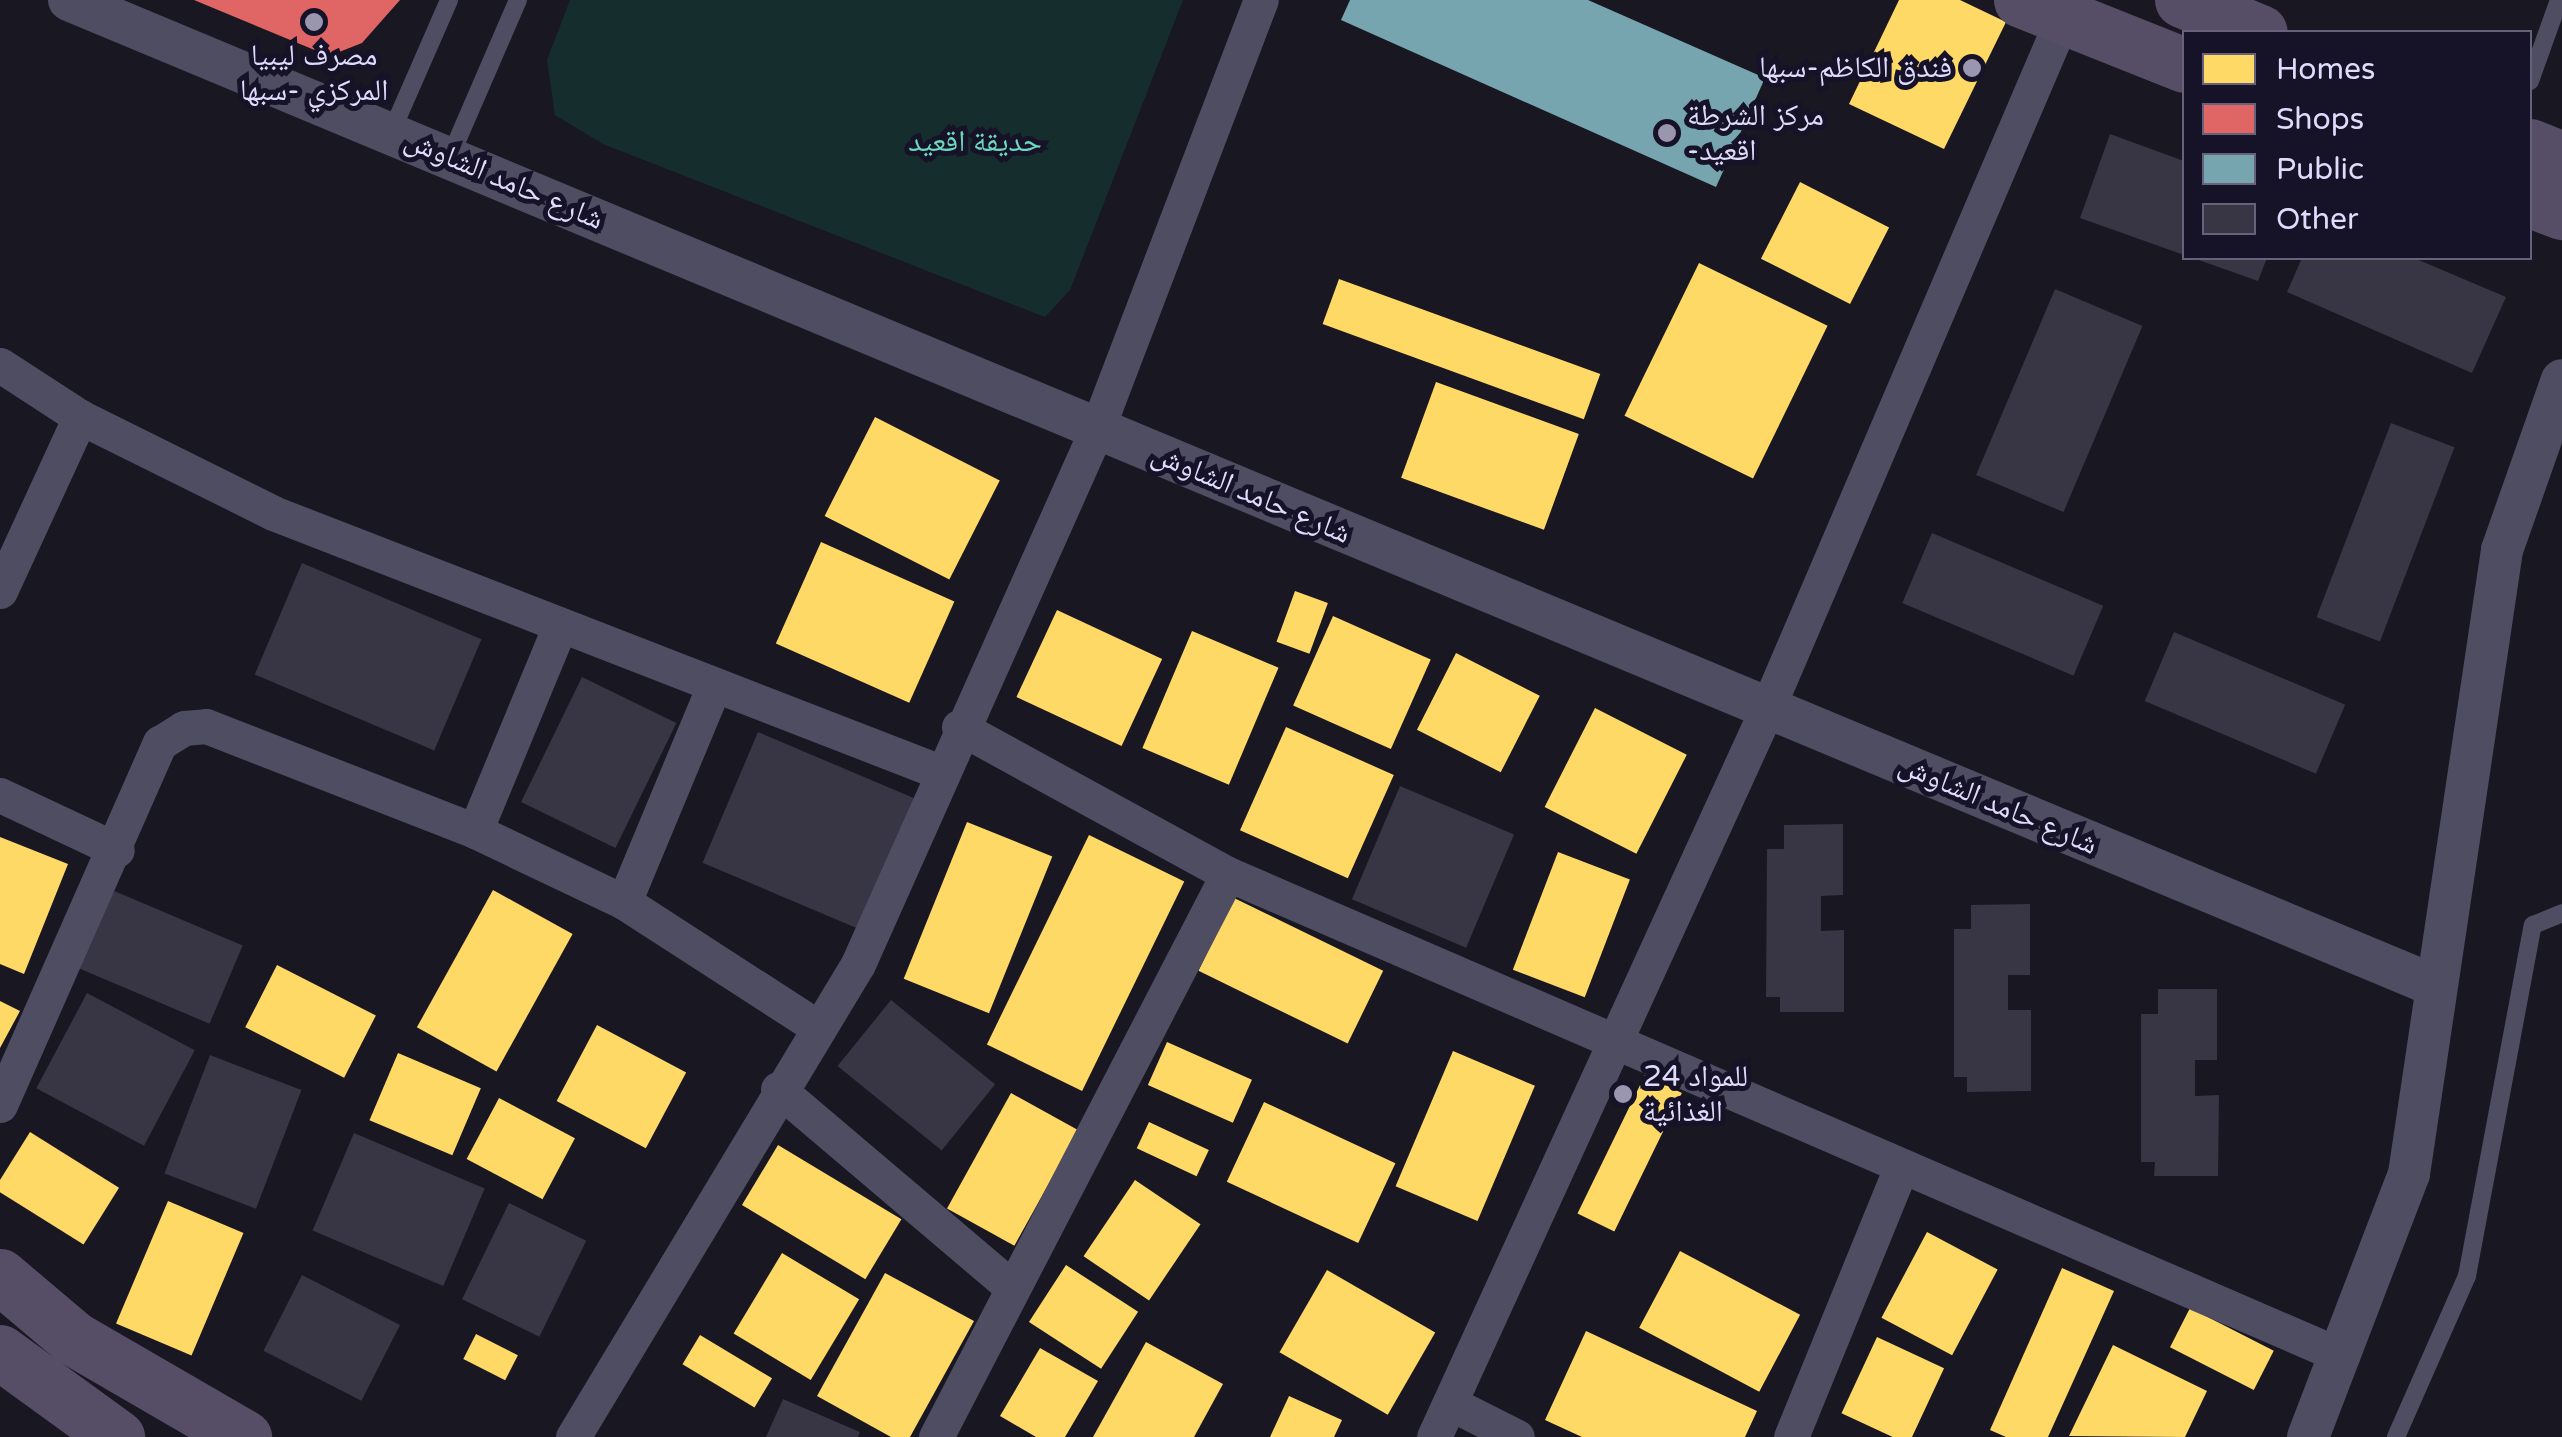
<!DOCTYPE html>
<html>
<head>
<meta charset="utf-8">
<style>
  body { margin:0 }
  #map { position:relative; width:2562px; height:1437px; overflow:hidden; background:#191722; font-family:"Varela Round","Noto Naskh Arabic",sans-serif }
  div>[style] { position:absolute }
  .green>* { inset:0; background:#162d2e }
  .homes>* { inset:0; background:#ffd966; transform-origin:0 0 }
  .shops>* { inset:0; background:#e06666 }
  .public>* { inset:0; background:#76a5af }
  .building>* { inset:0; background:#383544; transform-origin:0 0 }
  .service>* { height:18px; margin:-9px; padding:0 9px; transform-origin:9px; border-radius:9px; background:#4e4d62 }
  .minor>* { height:35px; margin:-17.5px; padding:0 17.5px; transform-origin:17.5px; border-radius:17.5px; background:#4e4d62 }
  .tertiary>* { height:42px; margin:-21px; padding:0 21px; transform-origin:21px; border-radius:21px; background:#4e4d62 }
  .primary>* { height:55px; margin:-27.5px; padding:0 27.5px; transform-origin:27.5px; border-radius:27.5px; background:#564e66 }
  .dots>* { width:28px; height:28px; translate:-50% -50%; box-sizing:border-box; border:5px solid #161227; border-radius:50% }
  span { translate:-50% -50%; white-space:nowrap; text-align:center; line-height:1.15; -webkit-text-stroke:10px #161227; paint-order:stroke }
  .poi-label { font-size:30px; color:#dfdbfc }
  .right { translate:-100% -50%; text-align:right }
  .left { translate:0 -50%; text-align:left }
  .park-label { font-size:30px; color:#6bd8bf }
  .street-label { font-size:30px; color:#dfdbfc }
  .legend { position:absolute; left:2182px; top:30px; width:350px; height:230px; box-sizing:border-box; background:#161227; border:2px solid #66627c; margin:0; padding:12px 18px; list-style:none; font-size:30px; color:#dfdbfc }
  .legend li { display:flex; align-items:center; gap:20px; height:50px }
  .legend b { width:50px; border:2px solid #66627c }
</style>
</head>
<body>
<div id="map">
  <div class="green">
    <i style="clip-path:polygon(570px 0,1183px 0,1070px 290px,1045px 317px,603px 144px,555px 115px,547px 60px)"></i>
  </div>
  <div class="homes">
    <i style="clip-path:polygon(1899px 0,1960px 0,2006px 22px,1944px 149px,1849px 104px)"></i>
    <i style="left:1800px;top:182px;width:100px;height:86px;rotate:27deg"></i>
    <i style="left:1699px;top:263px;width:143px;height:170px;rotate:26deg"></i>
    <i style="left:1339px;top:279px;width:278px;height:48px;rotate:20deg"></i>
    <i style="left:1436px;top:382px;width:152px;height:102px;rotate:20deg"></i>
    <i style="left:875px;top:417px;width:140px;height:111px;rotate:27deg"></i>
    <i style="left:821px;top:542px;width:146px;height:111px;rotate:24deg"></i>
    <i style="left:1295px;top:591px;width:35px;height:54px;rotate:20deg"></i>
    <i style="left:1057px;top:610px;width:116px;height:96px;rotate:25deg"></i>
    <i style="left:1333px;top:616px;width:107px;height:98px;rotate:24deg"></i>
    <i style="left:1192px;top:631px;width:94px;height:127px;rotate:23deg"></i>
    <i style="left:1456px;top:653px;width:94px;height:86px;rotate:27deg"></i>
    <i style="left:1595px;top:708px;width:103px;height:111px;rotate:27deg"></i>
    <i style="left:1286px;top:727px;width:118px;height:113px;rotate:24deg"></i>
    <i style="left:967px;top:822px;width:92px;height:169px;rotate:22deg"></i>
    <i style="left:1089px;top:835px;width:106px;height:233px;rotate:26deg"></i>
    <i style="clip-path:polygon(0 837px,68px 864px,24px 974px,0 964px)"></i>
    <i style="left:1558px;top:852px;width:77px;height:126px;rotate:21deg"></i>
    <i style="left:493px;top:890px;width:91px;height:157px;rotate:29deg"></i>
    <i style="left:1234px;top:898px;width:166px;height:81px;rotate:26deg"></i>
    <i style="left:277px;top:965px;width:111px;height:70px;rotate:27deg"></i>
    <i style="clip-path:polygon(0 1001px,20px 1011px,0 1048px)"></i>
    <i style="left:597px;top:1025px;width:101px;height:86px;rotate:28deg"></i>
    <i style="left:1167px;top:1042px;width:93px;height:47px;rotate:24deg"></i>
    <i style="left:1453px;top:1051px;width:89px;height:147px;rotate:23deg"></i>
    <i style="left:398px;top:1053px;width:90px;height:73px;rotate:23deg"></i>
    <i style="left:1645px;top:1075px;width:41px;height:154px;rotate:26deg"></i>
    <i style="left:1011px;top:1093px;width:77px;height:132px;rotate:29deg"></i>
    <i style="left:499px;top:1098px;width:86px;height:69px;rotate:28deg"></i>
    <i style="left:1264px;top:1102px;width:145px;height:88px;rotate:25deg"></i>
    <i style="left:1149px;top:1122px;width:66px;height:29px;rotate:25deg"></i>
    <i style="left:30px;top:1132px;width:105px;height:67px;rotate:32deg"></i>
    <i style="left:778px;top:1145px;width:144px;height:70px;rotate:31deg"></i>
    <i style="left:1135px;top:1180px;width:79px;height:92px;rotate:34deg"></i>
    <i style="left:168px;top:1201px;width:82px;height:133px;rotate:23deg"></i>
    <i style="left:1927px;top:1232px;width:80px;height:97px;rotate:28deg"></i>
    <i style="left:1680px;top:1251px;width:136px;height:87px;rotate:28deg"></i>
    <i style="left:782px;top:1253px;width:90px;height:94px;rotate:31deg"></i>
    <i style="left:1066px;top:1265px;width:86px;height:68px;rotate:33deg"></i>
    <i style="clip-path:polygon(2062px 1268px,2114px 1291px,2048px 1437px,2006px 1437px,1990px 1430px)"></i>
    <i style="left:1327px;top:1270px;width:125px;height:95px;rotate:30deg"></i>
    <i style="clip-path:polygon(885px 1273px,974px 1321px,910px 1437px,891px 1437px,817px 1396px)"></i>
    <i style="left:2190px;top:1308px;width:94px;height:44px;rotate:27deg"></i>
    <i style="clip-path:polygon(1586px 1331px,1757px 1411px,1745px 1437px,1582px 1437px,1545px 1420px)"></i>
    <i style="left:476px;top:1334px;width:47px;height:28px;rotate:27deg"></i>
    <i style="left:700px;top:1335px;width:84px;height:34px;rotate:31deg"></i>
    <i style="left:1877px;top:1337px;width:74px;height:84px;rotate:25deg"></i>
    <i style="clip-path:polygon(1146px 1342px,1223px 1384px,1194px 1437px,1093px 1437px)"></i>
    <i style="clip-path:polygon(2113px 1345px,2207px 1391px,2185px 1437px,2069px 1436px)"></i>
    <i style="clip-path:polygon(1040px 1348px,1098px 1381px,1065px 1437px,1036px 1437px,1000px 1416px)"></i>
    <i style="clip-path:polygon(1289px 1396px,1342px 1420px,1334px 1437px,1270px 1437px)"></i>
  </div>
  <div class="shops">
    <i style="clip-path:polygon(194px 0,400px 0,362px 43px,329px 56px)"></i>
  </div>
  <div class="public">
    <i style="clip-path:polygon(1350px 0,1588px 0,1765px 78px,1716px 187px,1341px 20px)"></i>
  </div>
  <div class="building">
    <i style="clip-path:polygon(2110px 134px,2184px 161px,2184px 255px,2080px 218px)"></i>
    <i style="clip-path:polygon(2193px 258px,2267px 258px,2258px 281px)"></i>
    <i style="clip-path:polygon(2302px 258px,2414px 258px,2506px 297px,2472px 373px,2287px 292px)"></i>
    <i style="left:2055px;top:289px;width:95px;height:202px;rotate:23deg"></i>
    <i style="left:2391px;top:423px;width:68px;height:208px;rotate:21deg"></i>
    <i style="left:1932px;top:533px;width:186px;height:76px;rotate:23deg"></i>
    <i style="left:302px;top:563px;width:195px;height:121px;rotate:23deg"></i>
    <i style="left:2174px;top:632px;width:186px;height:75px;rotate:23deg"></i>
    <i style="left:582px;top:677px;width:105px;height:139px;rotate:26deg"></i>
    <i style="left:758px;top:732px;width:171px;height:142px;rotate:23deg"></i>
    <i style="left:1400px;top:786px;width:124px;height:123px;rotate:23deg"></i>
    <i style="clip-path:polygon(1843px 824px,1843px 895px,1821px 896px,1821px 931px,1844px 930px,1844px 1012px,1780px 1012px,1780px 997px,1766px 997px,1767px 849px,1784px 849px,1784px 825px)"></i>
    <i style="left:112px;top:890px;width:142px;height:85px;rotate:23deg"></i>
    <i style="clip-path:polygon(2030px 904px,2030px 975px,2008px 975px,2008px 1010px,2031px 1010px,2031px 1091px,1967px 1092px,1967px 1077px,1954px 1077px,1954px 929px,1971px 929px,1971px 905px)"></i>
    <i style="clip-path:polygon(2158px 989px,2217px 989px,2217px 1060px,2195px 1060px,2195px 1096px,2219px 1095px,2218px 1176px,2154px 1176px,2155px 1162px,2141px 1162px,2141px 1014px,2158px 1014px)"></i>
    <i style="left:87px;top:993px;width:122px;height:108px;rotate:28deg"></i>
    <i style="left:891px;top:1000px;width:134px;height:85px;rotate:39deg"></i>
    <i style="left:210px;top:1055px;width:98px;height:127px;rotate:21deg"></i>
    <i style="left:354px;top:1133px;width:142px;height:106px;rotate:23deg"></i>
    <i style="left:509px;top:1203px;width:86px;height:107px;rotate:26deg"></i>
    <i style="left:302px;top:1275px;width:110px;height:85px;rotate:27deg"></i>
    <i style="clip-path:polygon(783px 1399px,860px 1432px,858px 1437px,766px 1437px)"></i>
  </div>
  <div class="service">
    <i style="left:2530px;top:81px;width:86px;rotate:-70.3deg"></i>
    <i style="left:391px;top:133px;width:145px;rotate:-66.4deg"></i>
    <i style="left:450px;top:157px;width:171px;rotate:-66.6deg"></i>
    <i style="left:2396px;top:1437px;width:176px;rotate:-66.2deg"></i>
    <i style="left:2467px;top:1276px;width:357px;rotate:-79.4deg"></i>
    <i style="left:2533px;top:925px;width:31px;rotate:-22deg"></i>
  </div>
  <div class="minor">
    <i style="left:0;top:365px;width:95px;rotate:33deg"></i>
    <i style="left:80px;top:417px;width:216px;rotate:26.4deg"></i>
    <i style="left:273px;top:513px;width:716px;rotate:21.22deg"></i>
    <i style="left:0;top:591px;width:192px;rotate:-65.3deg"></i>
    <i style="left:959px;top:727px;width:307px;rotate:28.7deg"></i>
    <i style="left:1228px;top:874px;width:1214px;rotate:23.4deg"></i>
    <i style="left:0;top:795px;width:129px;rotate:25.2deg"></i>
    <i style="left:475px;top:831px;width:222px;rotate:-67.5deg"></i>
    <i style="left:624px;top:902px;width:234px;rotate:-67.4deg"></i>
    <i style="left:778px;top:1089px;width:304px;rotate:40.3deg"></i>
    <i style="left:0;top:1105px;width:396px;rotate:-66.2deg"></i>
    <i style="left:160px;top:743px;width:28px;rotate:-32deg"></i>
    <i style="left:184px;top:728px;width:22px;rotate:-5deg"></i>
    <i style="left:206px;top:726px;width:289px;rotate:21.3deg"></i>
    <i style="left:475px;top:831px;width:165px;rotate:25.5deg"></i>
    <i style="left:624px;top:902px;width:230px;rotate:32.9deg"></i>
    <i style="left:1450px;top:1403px;width:75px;rotate:26.9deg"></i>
    <i style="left:573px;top:1437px;width:552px;rotate:-58.93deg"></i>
    <i style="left:858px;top:964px;width:586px;rotate:-65.93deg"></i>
    <i style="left:1097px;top:429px;width:459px;rotate:-69.1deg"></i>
    <i style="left:936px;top:1437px;width:634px;rotate:-62.59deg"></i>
    <i style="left:1434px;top:1437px;width:801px;rotate:-65.42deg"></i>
    <i style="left:1767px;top:709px;width:770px;rotate:-66.83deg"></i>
    <i style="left:1791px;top:1437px;width:291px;rotate:-67.8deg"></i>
  </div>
  <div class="tertiary">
    <i style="left:69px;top:0;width:2561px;rotate:22.62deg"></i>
    <i style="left:2308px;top:1437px;width:282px;rotate:-69deg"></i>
    <i style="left:2409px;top:1174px;width:631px;rotate:-81.52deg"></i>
    <i style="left:2502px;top:550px;width:180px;rotate:-70.6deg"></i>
  </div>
  <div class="primary">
    <i style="left:2021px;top:0;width:175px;rotate:21.7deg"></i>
    <i style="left:2182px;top:0;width:84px;rotate:22.3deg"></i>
    <i style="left:2530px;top:146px;width:35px;rotate:22deg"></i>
    <i style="left:2530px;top:200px;width:34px;rotate:21deg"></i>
    <i style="left:0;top:1276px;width:96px;rotate:40.3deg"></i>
    <i style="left:73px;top:1338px;width:198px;rotate:30.1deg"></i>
    <i style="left:0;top:1352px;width:145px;rotate:36deg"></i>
  </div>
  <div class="dots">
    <i style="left:314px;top:22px;background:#9a96b0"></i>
    <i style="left:1972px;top:68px;background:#9a96b0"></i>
    <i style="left:1667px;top:133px;background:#9a96b0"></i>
    <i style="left:1623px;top:1094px;background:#9a96b0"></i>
  </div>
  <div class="poi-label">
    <span style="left:314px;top:73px">مصرف ليبيا<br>المركزي -سبها</span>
    <span class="right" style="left:1952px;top:68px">فندق الكاظم-سبها</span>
    <span class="left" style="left:1687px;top:133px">مركز الشرطة<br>-اقعيد</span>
    <span class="left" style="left:1643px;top:1094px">24 للمواد<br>الغذائية</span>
  </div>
  <div class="park-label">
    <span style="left:975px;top:142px">حديقة اقعيد</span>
  </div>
  <div class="street-label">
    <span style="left:504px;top:180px;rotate:23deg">شارع حامد الشاوش</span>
    <span style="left:1251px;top:494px;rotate:23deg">شارع حامد الشاوش</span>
    <span style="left:1998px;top:805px;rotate:23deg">شارع حامد الشاوش</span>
  </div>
  <ul class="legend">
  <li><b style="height:28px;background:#ffd966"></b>Homes</li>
  <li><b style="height:28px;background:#e06666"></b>Shops</li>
  <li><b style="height:28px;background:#76a5af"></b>Public</li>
  <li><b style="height:28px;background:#383544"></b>Other</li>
  </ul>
</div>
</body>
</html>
